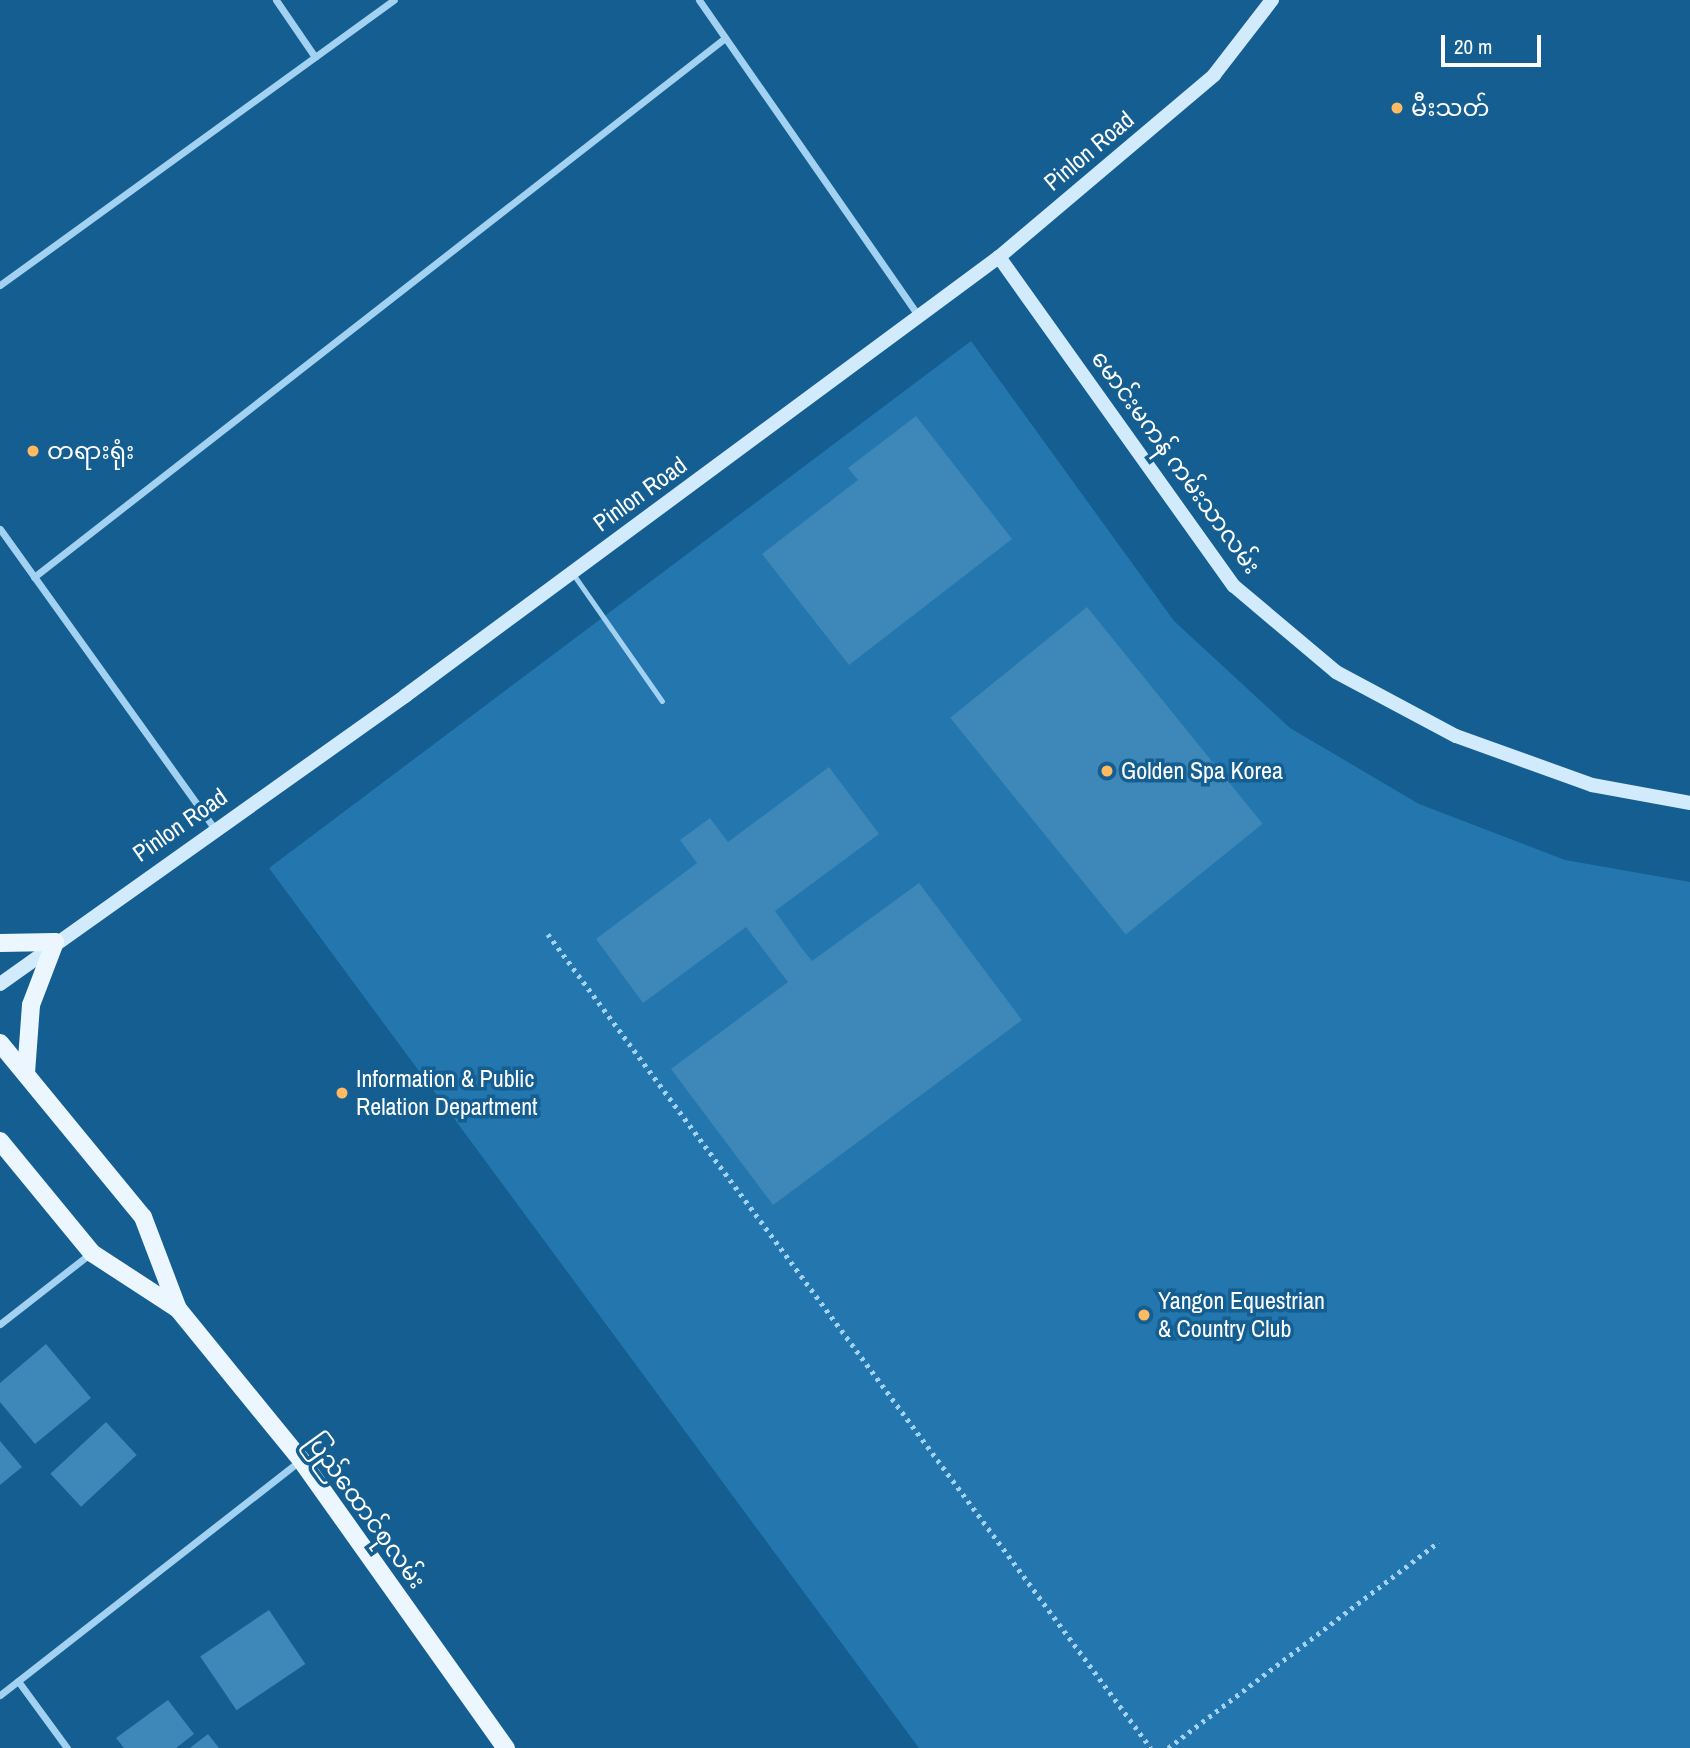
<!DOCTYPE html>
<html>
<head>
<meta charset="utf-8">
<style>
  body { margin:0 }
  #map { position:relative; width:1690px; height:1748px; overflow:hidden; background:#155e91; font-family:"Archivo Narrow","Noto Sans Myanmar",sans-serif }
  div>[style] { position:absolute }
  .green>* { inset:0; background:#2477ae }
  .building>* { inset:0; background:#3d87b9; transform-origin:0 0 }
  .path>* { height:4.5px; margin-top:-2.25px; transform-origin:0; background:repeating-linear-gradient(90deg,#a2d1f1 0 3.5px,transparent 0 8.5px) }
  .service>* { height:5px; margin:-2.5px; padding:0 2.5px; transform-origin:2.5px; border-radius:2.5px; background:#a2d1f1 }
  .minor>* { height:7px; margin:-3.5px; padding:0 3.5px; transform-origin:3.5px; border-radius:3.5px; background:#a2d1f1 }
  .secondary>* { height:14px; margin:-7px; padding:0 7px; transform-origin:7px; border-radius:7px; background:#d1eafc }
  .primary>* { height:18px; margin:-9px; padding:0 9px; transform-origin:9px; border-radius:9px; background:#ecf6ff }
  .dots>* { width:19px; height:19px; translate:-50% -50%; box-sizing:border-box; border:4px solid #155e91; border-radius:50% }
  span { translate:-50% -50%; white-space:nowrap; text-align:center; line-height:1.15; -webkit-text-stroke:7px #155e91; paint-order:stroke }
  .poi-label { font-size:24px; color:#fff }
  .left { translate:0 -50%; text-align:left }
  .street-label { font-size:24px; color:#fff }
  .scale { position:absolute; left:1441px; top:35px; width:100px; height:32px; box-sizing:border-box; border:4px solid #fff; border-top:0; padding-left:9px; font-size:21px; line-height:24px; white-space:nowrap; color:#fff; -webkit-text-stroke:5px #155e91; paint-order:stroke }
</style>
</head>
<body>
<div id="map">
  <div class="green">
    <i style="clip-path:polygon(971px 341px,1174px 621px,1290px 728px,1419px 804px,1565px 860px,1690px 882px,1690px 1748px,919px 1748px,269px 868px)"></i>
  </div>
  <div class="building">
    <i style="clip-path:polygon(916px 416px,1012px 539px,849px 665px,762px 554px,858px 480px,848px 468px)"></i>
    <i style="left:1087px;top:607px;width:279px;height:176px;rotate:51deg"></i>
    <i style="clip-path:polygon(829px 767px,879px 834px,775px 911px,803px 950px,812px 961px,919px 883px,1022px 1020px,773px 1205px,671px 1069px,788px 982px,746px 927px,643px 1003px,596px 939px,697px 863px,680px 840px,710px 818px,728px 842px)"></i>
    <i style="clip-path:polygon(46px 1344px,91px 1398px,35px 1444px,0 1402px,0 1383px)"></i>
    <i style="left:106px;top:1422px;width:45px;height:76px;rotate:47deg"></i>
    <i style="clip-path:polygon(0 1441px,22px 1467px,0 1485px)"></i>
    <i style="left:269px;top:1610px;width:65px;height:83px;rotate:56deg"></i>
    <i style="clip-path:polygon(168px 1700px,194px 1734px,176px 1748px,124px 1748px,116px 1738px)"></i>
    <i style="clip-path:polygon(208px 1734px,219px 1748px,190px 1748px)"></i>
  </div>
  <div class="path">
    <i style="left:548px;top:934px;width:1013px;rotate:53.47deg"></i>
    <i style="left:1168px;top:1748px;width:340px;rotate:-37.3deg"></i>
  </div>
  <div class="service">
    <i style="left:573px;top:574px;width:155px;rotate:55deg"></i>
  </div>
  <div class="minor">
    <i style="left:276px;top:0;width:69px;rotate:55.6deg"></i>
    <i style="left:699px;top:0;width:385px;rotate:55.2deg"></i>
    <i style="left:0;top:285px;width:486px;rotate:-35.9deg"></i>
    <i style="left:0;top:529px;width:368px;rotate:54.4deg"></i>
    <i style="left:34px;top:577px;width:876px;rotate:-37.96deg"></i>
    <i style="left:0;top:1324px;width:115px;rotate:-38deg"></i>
    <i style="left:18px;top:1681px;width:83px;rotate:53.8deg"></i>
    <i style="left:0;top:1695px;width:380px;rotate:-38deg"></i>
  </div>
  <div class="secondary">
    <i style="left:999px;top:257px;width:404px;rotate:54.5deg"></i>
    <i style="left:1234px;top:586px;width:133px;rotate:40.1deg"></i>
    <i style="left:1336px;top:672px;width:136px;rotate:28.1deg"></i>
    <i style="left:1456px;top:736px;width:145px;rotate:19.8deg"></i>
    <i style="left:1592px;top:785px;width:100px;rotate:10.4deg"></i>
    <i style="left:0;top:984px;width:497px;rotate:-35.4deg"></i>
    <i style="left:405px;top:696px;width:739px;rotate:-36.47deg"></i>
    <i style="left:999px;top:257px;width:282px;rotate:-40.2deg"></i>
    <i style="left:1214px;top:75px;width:95px;rotate:-52.3deg"></i>
  </div>
  <div class="primary">
    <i style="left:0;top:943px;width:55px;rotate:-1deg"></i>
    <i style="left:55px;top:942px;width:67px;rotate:110.9deg"></i>
    <i style="left:31px;top:1005px;width:68px;rotate:94.2deg"></i>
    <i style="left:0;top:1043px;width:225px;rotate:50.6deg"></i>
    <i style="left:143px;top:1217px;width:98px;rotate:69.2deg"></i>
    <i style="left:178px;top:1309px;width:195px;rotate:50.8deg"></i>
    <i style="left:301px;top:1460px;width:354px;rotate:54.6deg"></i>
    <i style="left:0;top:1141px;width:145px;rotate:50.6deg"></i>
    <i style="left:92px;top:1253px;width:103px;rotate:33.1deg"></i>
  </div>
  <div class="dots">
    <i style="left:1397px;top:108px;background:#ffba62"></i>
    <i style="left:33px;top:451px;background:#ffba62"></i>
    <i style="left:1107px;top:771px;background:#ffba62"></i>
    <i style="left:342px;top:1093px;background:#ffba62"></i>
    <i style="left:1144px;top:1315px;background:#ffba62"></i>
  </div>
  <div class="poi-label">
    <span class="left" style="left:1411px;top:108px">မီးသတ်</span>
    <span class="left" style="left:47px;top:451px">တရားရုံး</span>
    <span class="left" style="left:1121px;top:771px">Golden Spa Korea</span>
    <span class="left" style="left:356px;top:1093px">Information &amp; Public<br>Relation Department</span>
    <span class="left" style="left:1158px;top:1315px">Yangon Equestrian<br>&amp; Country Club</span>
  </div>
  <div class="street-label">
    <span style="left:1089px;top:151px;rotate:-40deg">Pinlon Road</span>
    <span style="left:1176px;top:462px;rotate:54deg">မောင်းမကန် ကမ်းသာလမ်း</span>
    <span style="left:640px;top:494px;rotate:-36deg">Pinlon Road</span>
    <span style="left:180px;top:825px;rotate:-35deg">Pinlon Road</span>
    <span style="left:366px;top:1511px;rotate:54deg">ပြည်ထောင်စုလမ်း</span>
  </div>
  <div class="scale">20 m</div>
</div>
</body>
</html>
